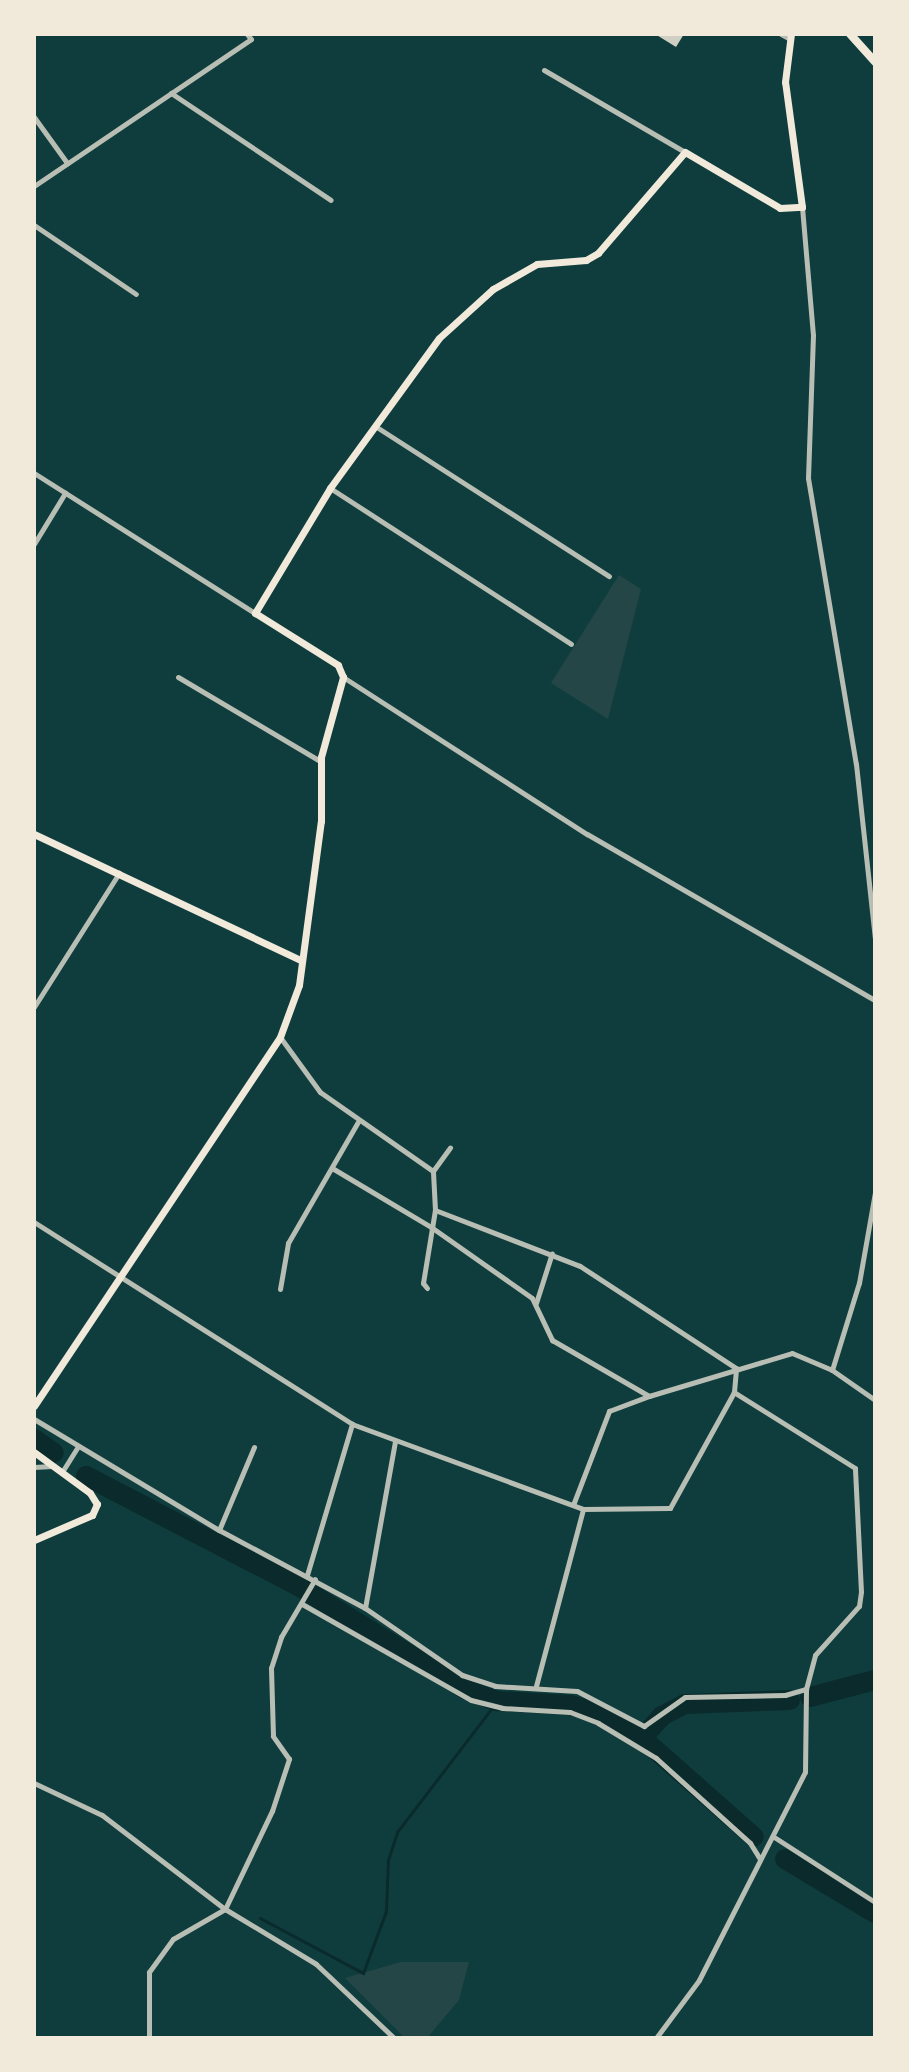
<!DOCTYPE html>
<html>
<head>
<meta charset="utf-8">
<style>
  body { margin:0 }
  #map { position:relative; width:909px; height:2072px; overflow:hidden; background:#0f3d3e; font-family:Roboto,sans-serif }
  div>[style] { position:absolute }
  .green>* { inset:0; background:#244646 }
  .stream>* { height:3px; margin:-1.5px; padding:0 1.5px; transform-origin:1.5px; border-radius:1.5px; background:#0a2a2b }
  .river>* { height:20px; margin:-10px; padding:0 10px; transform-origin:10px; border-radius:10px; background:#0a2a2b }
  .building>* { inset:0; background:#cfcfc3 }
  .minor>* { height:5px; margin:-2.5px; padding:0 2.5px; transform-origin:2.5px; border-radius:2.5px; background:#b8beb3 }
  .secondary>* { height:7px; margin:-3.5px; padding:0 3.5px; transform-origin:3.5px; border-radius:3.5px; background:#f1e9da }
  .primary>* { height:8px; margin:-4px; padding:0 4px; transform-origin:4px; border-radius:4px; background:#f1e9da }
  span { translate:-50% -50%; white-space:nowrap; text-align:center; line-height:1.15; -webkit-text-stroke:7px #f1e9da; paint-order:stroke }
  .frame { position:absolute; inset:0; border:36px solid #f1e9da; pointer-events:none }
</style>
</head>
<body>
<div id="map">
  <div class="green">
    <i style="clip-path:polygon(619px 575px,641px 589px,608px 719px,551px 683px)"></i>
    <i style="clip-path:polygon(401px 1962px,469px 1962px,459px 2000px,427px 2038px,405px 2038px,345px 1978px)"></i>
  </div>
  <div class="stream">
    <i style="left:260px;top:1918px;width:117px;rotate:28.1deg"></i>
    <i style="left:363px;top:1973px;width:66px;rotate:-69.6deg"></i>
    <i style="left:386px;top:1911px;width:51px;rotate:-87.8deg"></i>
    <i style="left:388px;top:1860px;width:29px;rotate:-72deg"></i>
    <i style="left:397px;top:1832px;width:165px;rotate:-52.6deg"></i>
  </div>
  <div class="river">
    <i style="left:34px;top:1439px;width:24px;rotate:35deg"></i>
    <i style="left:86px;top:1476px;width:241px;rotate:27.4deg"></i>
    <i style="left:300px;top:1587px;width:194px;rotate:31.7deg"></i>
    <i style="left:465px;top:1689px;width:34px;rotate:21deg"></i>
    <i style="left:497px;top:1701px;width:73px;rotate:3.1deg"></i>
    <i style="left:570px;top:1705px;width:27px;rotate:15deg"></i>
    <i style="left:596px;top:1712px;width:53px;rotate:29.5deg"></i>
    <i style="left:642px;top:1738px;width:149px;rotate:41.5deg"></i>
    <i style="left:810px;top:1697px;width:67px;rotate:-14.7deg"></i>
    <i style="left:642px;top:1738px;width:30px;rotate:-48deg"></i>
    <i style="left:662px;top:1716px;width:26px;rotate:-28deg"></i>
    <i style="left:685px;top:1704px;width:105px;rotate:-2.2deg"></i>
    <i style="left:785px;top:1859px;width:105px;rotate:31deg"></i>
  </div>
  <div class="building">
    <i style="clip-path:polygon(655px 34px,684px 34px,676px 47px)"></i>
  </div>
  <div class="minor">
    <i style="left:781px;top:34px;width:10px;rotate:29deg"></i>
    <i style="left:544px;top:70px;width:163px;rotate:30.2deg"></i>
    <i style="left:171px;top:93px;width:192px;rotate:33.8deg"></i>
    <i style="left:34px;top:117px;width:57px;rotate:54.3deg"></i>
    <i style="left:34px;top:186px;width:262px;rotate:-34.1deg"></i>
    <i style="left:251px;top:39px;width:6px;rotate:-129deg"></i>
    <i style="left:802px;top:207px;width:128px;rotate:85.1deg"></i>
    <i style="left:813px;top:335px;width:143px;rotate:92deg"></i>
    <i style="left:808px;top:478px;width:290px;rotate:80.5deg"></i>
    <i style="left:856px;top:764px;width:177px;rotate:83.8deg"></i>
    <i style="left:34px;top:225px;width:123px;rotate:34.1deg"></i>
    <i style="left:375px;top:426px;width:278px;rotate:32.7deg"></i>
    <i style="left:34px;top:473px;width:262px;rotate:32.4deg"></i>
    <i style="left:330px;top:488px;width:287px;rotate:32.9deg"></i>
    <i style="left:34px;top:544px;width:60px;rotate:-58.7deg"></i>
    <i style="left:178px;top:677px;width:165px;rotate:30.6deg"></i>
    <i style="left:343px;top:677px;width:290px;rotate:32.8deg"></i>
    <i style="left:587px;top:834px;width:332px;rotate:30deg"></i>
    <i style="left:34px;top:1007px;width:159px;rotate:-57.6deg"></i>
    <i style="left:280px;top:1037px;width:68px;rotate:54deg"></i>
    <i style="left:320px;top:1092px;width:138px;rotate:35deg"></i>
    <i style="left:332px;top:1168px;width:115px;rotate:30.8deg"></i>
    <i style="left:431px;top:1227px;width:123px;rotate:35.1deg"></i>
    <i style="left:532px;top:1298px;width:47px;rotate:64.5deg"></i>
    <i style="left:552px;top:1340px;width:112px;rotate:30deg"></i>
    <i style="left:435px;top:1210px;width:155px;rotate:21.1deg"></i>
    <i style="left:580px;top:1266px;width:186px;rotate:33.2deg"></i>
    <i style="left:34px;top:1222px;width:377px;rotate:32.4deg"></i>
    <i style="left:352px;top:1424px;width:246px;rotate:20.2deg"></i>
    <i style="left:583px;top:1509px;width:87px;rotate:-0.7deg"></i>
    <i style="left:670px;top:1508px;width:132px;rotate:-61.1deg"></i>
    <i style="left:734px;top:1392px;width:24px;rotate:-85deg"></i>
    <i style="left:427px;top:1288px;width:6px;rotate:-129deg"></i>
    <i style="left:423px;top:1283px;width:74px;rotate:-80.7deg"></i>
    <i style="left:435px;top:1210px;width:39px;rotate:-93deg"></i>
    <i style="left:433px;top:1171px;width:29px;rotate:-54deg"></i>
    <i style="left:280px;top:1289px;width:47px;rotate:-80.1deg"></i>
    <i style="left:288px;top:1243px;width:140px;rotate:-60deg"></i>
    <i style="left:536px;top:1303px;width:52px;rotate:-72.3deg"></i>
    <i style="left:832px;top:1370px;width:91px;rotate:-72.8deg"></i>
    <i style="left:859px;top:1283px;width:92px;rotate:-80deg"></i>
    <i style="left:34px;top:1419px;width:216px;rotate:31deg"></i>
    <i style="left:219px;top:1530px;width:166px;rotate:28.1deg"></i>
    <i style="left:365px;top:1608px;width:118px;rotate:34.6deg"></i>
    <i style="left:462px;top:1675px;width:35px;rotate:18deg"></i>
    <i style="left:495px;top:1686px;width:82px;rotate:3.5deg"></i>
    <i style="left:577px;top:1691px;width:76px;rotate:27.6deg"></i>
    <i style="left:644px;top:1726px;width:50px;rotate:-35.3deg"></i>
    <i style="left:685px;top:1697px;width:100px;rotate:-1.1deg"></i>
    <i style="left:785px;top:1695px;width:22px;rotate:-16deg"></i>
    <i style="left:34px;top:1467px;width:18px;rotate:-3deg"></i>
    <i style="left:62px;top:1472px;width:28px;rotate:-58deg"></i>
    <i style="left:573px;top:1505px;width:101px;rotate:-69deg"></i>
    <i style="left:609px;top:1411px;width:43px;rotate:-20.6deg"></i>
    <i style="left:649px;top:1396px;width:149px;rotate:-16.7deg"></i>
    <i style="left:792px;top:1353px;width:43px;rotate:23deg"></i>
    <i style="left:832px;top:1370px;width:52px;rotate:34.9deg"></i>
    <i style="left:219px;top:1530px;width:90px;rotate:-67.1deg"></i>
    <i style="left:307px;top:1575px;width:158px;rotate:-73.4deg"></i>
    <i style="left:302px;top:1604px;width:194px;rotate:29.6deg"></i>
    <i style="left:471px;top:1700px;width:32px;rotate:14deg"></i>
    <i style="left:502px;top:1708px;width:68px;rotate:3.4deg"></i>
    <i style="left:570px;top:1712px;width:30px;rotate:21deg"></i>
    <i style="left:598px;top:1723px;width:68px;rotate:31.1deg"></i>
    <i style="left:656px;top:1758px;width:127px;rotate:42.1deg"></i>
    <i style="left:750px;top:1843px;width:19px;rotate:58deg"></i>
    <i style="left:365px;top:1608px;width:170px;rotate:-79.8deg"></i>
    <i style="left:536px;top:1686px;width:183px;rotate:-75.1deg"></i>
    <i style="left:34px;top:1783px;width:75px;rotate:25.2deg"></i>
    <i style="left:102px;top:1815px;width:155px;rotate:37.4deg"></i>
    <i style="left:225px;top:1909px;width:106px;rotate:31.1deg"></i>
    <i style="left:316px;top:1964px;width:108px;rotate:43.5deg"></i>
    <i style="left:774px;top:1837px;width:120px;rotate:32.8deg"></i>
    <i style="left:149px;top:2038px;width:66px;rotate:-90deg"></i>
    <i style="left:149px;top:1972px;width:41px;rotate:-54deg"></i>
    <i style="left:173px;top:1939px;width:60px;rotate:-30deg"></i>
    <i style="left:225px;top:1909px;width:109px;rotate:-64.4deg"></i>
    <i style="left:272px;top:1811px;width:55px;rotate:-71.9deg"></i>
    <i style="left:289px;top:1759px;width:28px;rotate:-125deg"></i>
    <i style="left:273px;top:1736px;width:68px;rotate:-91.7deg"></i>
    <i style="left:271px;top:1668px;width:33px;rotate:-72deg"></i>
    <i style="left:281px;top:1637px;width:67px;rotate:-59.6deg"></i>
    <i style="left:656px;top:2038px;width:72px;rotate:-53.4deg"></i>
    <i style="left:699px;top:1980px;width:233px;rotate:-63deg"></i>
    <i style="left:805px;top:1772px;width:83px;rotate:-89.3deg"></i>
    <i style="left:806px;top:1689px;width:35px;rotate:-75deg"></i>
    <i style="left:815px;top:1655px;width:66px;rotate:-48.1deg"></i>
    <i style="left:859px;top:1606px;width:14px;rotate:-82deg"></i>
    <i style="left:861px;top:1592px;width:124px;rotate:-92.8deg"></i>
    <i style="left:855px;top:1468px;width:143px;rotate:-147.9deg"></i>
  </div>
  <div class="secondary">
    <i style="left:34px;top:834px;width:295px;rotate:25.3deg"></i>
    <i style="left:34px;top:1406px;width:443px;rotate:-56.3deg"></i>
    <i style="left:280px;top:1037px;width:55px;rotate:-69.9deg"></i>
    <i style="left:299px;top:985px;width:165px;rotate:-82.4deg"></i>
    <i style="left:321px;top:821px;width:64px;rotate:-90deg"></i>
    <i style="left:321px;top:757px;width:83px;rotate:-74.6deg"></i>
    <i style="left:343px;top:677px;width:13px;rotate:-113deg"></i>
    <i style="left:338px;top:665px;width:98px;rotate:-147.9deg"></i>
    <i style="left:255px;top:613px;width:146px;rotate:-59deg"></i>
    <i style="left:330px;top:488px;width:185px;rotate:-54deg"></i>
    <i style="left:439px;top:338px;width:73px;rotate:-42.2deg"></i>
    <i style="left:493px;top:289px;width:51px;rotate:-29.6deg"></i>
    <i style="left:537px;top:264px;width:49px;rotate:-4.7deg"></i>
    <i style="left:586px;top:260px;width:14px;rotate:-30deg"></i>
    <i style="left:598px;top:253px;width:133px;rotate:-49.3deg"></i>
    <i style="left:685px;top:152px;width:110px;rotate:30.5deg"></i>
    <i style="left:780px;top:208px;width:22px;rotate:-3deg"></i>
    <i style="left:802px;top:207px;width:126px;rotate:-97.7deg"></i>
    <i style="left:785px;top:82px;width:48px;rotate:-82.9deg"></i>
    <i style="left:34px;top:1452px;width:69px;rotate:36.2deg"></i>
    <i style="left:90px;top:1493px;width:13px;rotate:58deg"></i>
    <i style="left:97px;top:1504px;width:12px;rotate:114deg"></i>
    <i style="left:92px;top:1515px;width:63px;rotate:156.7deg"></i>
  </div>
  <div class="primary">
    <i style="left:850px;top:34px;width:38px;rotate:48deg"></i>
  </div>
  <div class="frame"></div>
</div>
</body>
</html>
